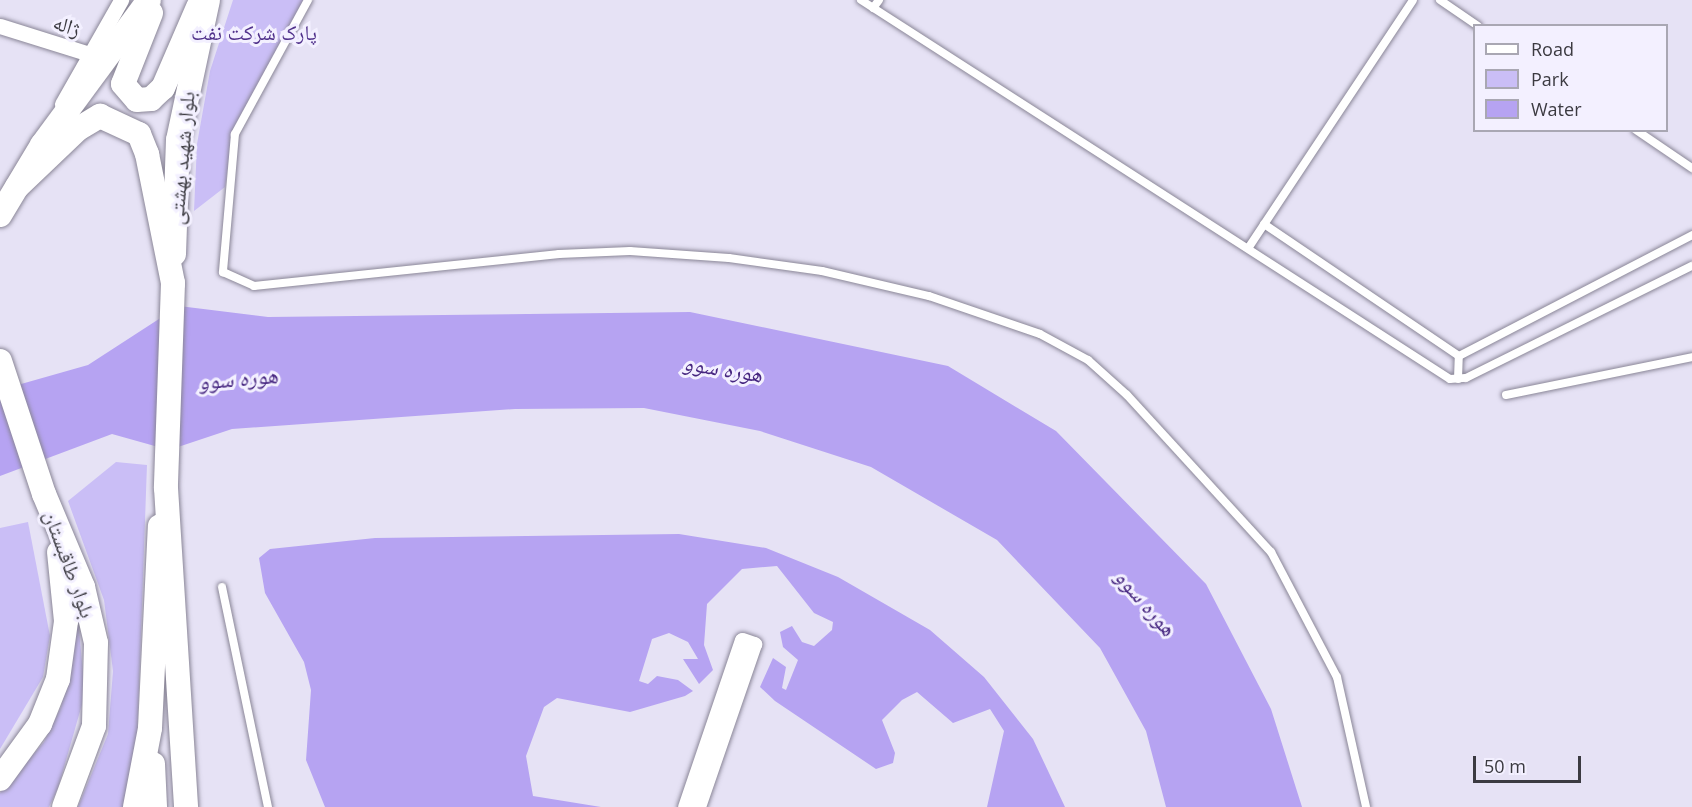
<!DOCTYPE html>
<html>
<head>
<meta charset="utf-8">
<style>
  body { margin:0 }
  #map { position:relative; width:1692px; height:807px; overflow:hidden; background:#e6e2f5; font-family:"Open Sans","Noto Naskh Arabic",sans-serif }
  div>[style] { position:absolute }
  .green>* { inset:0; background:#cabef6 }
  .water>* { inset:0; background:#b6a3f2 }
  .roads { filter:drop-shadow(0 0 2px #8a8697) drop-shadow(0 0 2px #8a8697) }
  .lane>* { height:8px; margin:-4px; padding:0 4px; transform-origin:4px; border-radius:4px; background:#fff }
  .street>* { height:15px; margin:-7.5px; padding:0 7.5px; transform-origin:7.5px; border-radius:7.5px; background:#fff }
  .primary>* { height:24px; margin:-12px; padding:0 12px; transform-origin:12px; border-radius:12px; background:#fff }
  span { translate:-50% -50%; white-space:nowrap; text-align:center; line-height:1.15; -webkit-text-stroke:6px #f3f0ff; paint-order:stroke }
  .street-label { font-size:21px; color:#3b3a41 }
  .park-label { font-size:21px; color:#50318b }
  .water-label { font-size:22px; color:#462680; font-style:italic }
  .legend { position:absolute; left:1473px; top:24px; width:195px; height:108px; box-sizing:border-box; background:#f3f0ff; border:2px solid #a9a7b3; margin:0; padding:8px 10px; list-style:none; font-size:18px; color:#3b3a41 }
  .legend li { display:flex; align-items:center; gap:12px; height:30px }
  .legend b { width:30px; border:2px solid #a9a7b3 }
  .scale { position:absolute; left:1473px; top:756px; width:108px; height:27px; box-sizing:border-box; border:3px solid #3b3a41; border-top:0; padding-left:8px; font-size:18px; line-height:21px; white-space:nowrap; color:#3b3a41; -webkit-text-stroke:4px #f3f0ff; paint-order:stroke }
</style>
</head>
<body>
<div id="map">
  <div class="green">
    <i style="clip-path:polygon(233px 0,305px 0,233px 133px,225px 187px,194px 211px,197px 144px,210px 71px)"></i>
    <i style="clip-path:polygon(116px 462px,147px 465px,137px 744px,125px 807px,78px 807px,108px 734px,113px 671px,104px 600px,68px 501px)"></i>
    <i style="clip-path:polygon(28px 522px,50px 636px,43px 677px,0 749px,0 528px)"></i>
    <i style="clip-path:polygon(78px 619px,85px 694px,58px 788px,49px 807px,0 807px,0 793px,44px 742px,61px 707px)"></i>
  </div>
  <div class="water">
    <i style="clip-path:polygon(179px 306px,268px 317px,690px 312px,948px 366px,1056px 431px,1206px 584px,1271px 709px,1302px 807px,1166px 807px,1146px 731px,1100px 648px,997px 540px,871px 467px,760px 431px,644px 408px,515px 409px,232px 429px,169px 450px,112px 434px,0 476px,0 390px,88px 365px)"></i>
    <i style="clip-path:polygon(679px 534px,766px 548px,838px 577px,930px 630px,984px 677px,1033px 739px,1065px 807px,987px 807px,1004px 731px,990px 709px,953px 723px,917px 692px,902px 700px,882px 720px,895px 753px,893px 763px,876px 769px,775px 701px,760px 687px,773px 658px,786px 667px,782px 688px,786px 690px,798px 660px,783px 647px,780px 632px,792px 626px,802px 642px,814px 646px,832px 630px,833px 622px,814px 613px,777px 566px,742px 569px,707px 604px,704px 645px,713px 670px,699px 684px,683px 659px,698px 659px,688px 642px,669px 633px,652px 639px,639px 681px,648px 684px,657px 676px,678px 680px,693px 691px,685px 696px,630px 712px,557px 698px,544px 707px,526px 756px,533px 796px,601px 807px,325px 807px,306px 760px,311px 690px,304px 662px,265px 593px,259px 558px,270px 549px,375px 538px)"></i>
  </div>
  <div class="roads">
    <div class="lane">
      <i style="left:308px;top:0;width:153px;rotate:118.6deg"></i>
      <i style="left:235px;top:134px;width:139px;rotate:95deg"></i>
      <i style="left:223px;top:272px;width:34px;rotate:24deg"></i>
      <i style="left:254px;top:286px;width:307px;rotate:-6deg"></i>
      <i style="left:559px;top:254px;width:71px;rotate:-2.4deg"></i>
      <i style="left:630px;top:251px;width:99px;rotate:4deg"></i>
      <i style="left:729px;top:258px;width:94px;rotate:8deg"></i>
      <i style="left:822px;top:271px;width:110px;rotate:13.2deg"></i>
      <i style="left:929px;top:296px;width:117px;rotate:18.9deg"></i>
      <i style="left:1040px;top:334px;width:55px;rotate:28.4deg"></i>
      <i style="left:1088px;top:360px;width:52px;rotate:41.9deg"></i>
      <i style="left:1127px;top:395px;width:213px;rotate:47.5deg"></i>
      <i style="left:1271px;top:552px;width:141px;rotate:62.2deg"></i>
      <i style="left:1337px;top:677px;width:133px;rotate:77.4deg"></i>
      <i style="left:861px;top:0;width:700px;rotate:32.76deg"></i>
      <i style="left:1450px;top:379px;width:16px;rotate:-4deg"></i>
      <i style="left:1466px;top:378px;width:252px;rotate:-26.4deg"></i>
      <i style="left:1440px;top:0;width:46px;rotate:34.4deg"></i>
      <i style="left:873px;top:8px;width:10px;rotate:-53deg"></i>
      <i style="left:1636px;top:130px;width:68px;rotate:34.2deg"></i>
      <i style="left:1264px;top:224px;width:235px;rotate:34.1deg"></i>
      <i style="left:1249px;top:247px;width:296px;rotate:-56.4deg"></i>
      <i style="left:1459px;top:356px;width:263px;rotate:-27.4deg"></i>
      <i style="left:1458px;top:379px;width:23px;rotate:-88deg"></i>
      <i style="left:1506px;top:395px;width:190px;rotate:-11.5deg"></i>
      <i style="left:222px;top:587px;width:225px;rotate:78.2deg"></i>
    </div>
    <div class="street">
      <i style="left:0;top:26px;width:90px;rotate:17.4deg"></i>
      <i style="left:62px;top:104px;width:120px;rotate:-60.4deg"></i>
      <i style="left:685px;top:807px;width:176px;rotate:-71.2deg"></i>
      <i style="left:742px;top:640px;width:13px;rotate:18deg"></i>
      <i style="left:754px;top:644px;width:172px;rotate:109deg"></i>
    </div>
    <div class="primary">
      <i style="left:151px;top:13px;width:76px;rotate:111.5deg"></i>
      <i style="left:123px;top:84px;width:21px;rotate:49deg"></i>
      <i style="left:137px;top:100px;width:14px;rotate:-4deg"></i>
      <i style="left:151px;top:99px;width:16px;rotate:-43deg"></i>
      <i style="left:163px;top:88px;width:88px;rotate:-66.6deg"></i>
      <i style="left:17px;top:187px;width:84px;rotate:-43.6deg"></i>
      <i style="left:78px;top:129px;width:26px;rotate:-31deg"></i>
      <i style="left:100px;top:116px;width:43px;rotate:24.8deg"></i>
      <i style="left:139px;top:134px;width:22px;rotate:68deg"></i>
      <i style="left:147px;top:154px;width:132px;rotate:78.6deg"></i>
      <i style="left:173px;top:283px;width:205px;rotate:92deg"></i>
      <i style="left:166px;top:488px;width:320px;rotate:86.4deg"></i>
      <i style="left:0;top:215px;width:82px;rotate:-59deg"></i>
      <i style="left:42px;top:145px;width:180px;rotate:-53.6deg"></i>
      <i style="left:174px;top:254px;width:114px;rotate:-88deg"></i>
      <i style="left:178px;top:140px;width:143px;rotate:-77.9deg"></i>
      <i style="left:0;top:361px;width:140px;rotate:71.7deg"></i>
      <i style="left:44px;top:494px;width:101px;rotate:67.2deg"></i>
      <i style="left:83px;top:587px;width:57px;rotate:76.9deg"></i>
      <i style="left:96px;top:643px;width:83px;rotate:91.4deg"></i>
      <i style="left:94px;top:726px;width:86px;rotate:110.3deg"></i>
      <i style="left:153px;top:764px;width:43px;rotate:87.3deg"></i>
      <i style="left:0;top:779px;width:68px;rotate:-54deg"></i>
      <i style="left:40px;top:724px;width:48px;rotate:-68.2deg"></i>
      <i style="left:58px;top:679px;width:59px;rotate:-82.1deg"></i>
      <i style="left:66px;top:621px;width:69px;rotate:-95.8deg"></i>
      <i style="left:135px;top:807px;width:80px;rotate:-79.2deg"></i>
      <i style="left:150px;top:728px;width:202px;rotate:-87.2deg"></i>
    </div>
  </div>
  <div class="street-label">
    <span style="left:67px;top:25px;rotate:18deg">ژاله</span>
    <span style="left:181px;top:158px;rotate:-85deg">بلوار شهید بهشتی</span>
    <span style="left:70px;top:564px;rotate:70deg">بلوار طاقبستان</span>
  </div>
  <div class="park-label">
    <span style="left:254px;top:32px">پارک شرکت نفت</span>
  </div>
  <div class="water-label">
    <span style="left:723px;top:368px;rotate:9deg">هوره سوو</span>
    <span style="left:238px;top:378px;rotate:-5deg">هوره سوو</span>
    <span style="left:1146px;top:602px;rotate:49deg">هوره سوو</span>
  </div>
  <ul class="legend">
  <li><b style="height:8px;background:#fff"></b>Road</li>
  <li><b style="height:16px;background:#cabef6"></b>Park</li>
  <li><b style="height:16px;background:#b6a3f2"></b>Water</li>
  </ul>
  <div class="scale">50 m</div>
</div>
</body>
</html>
